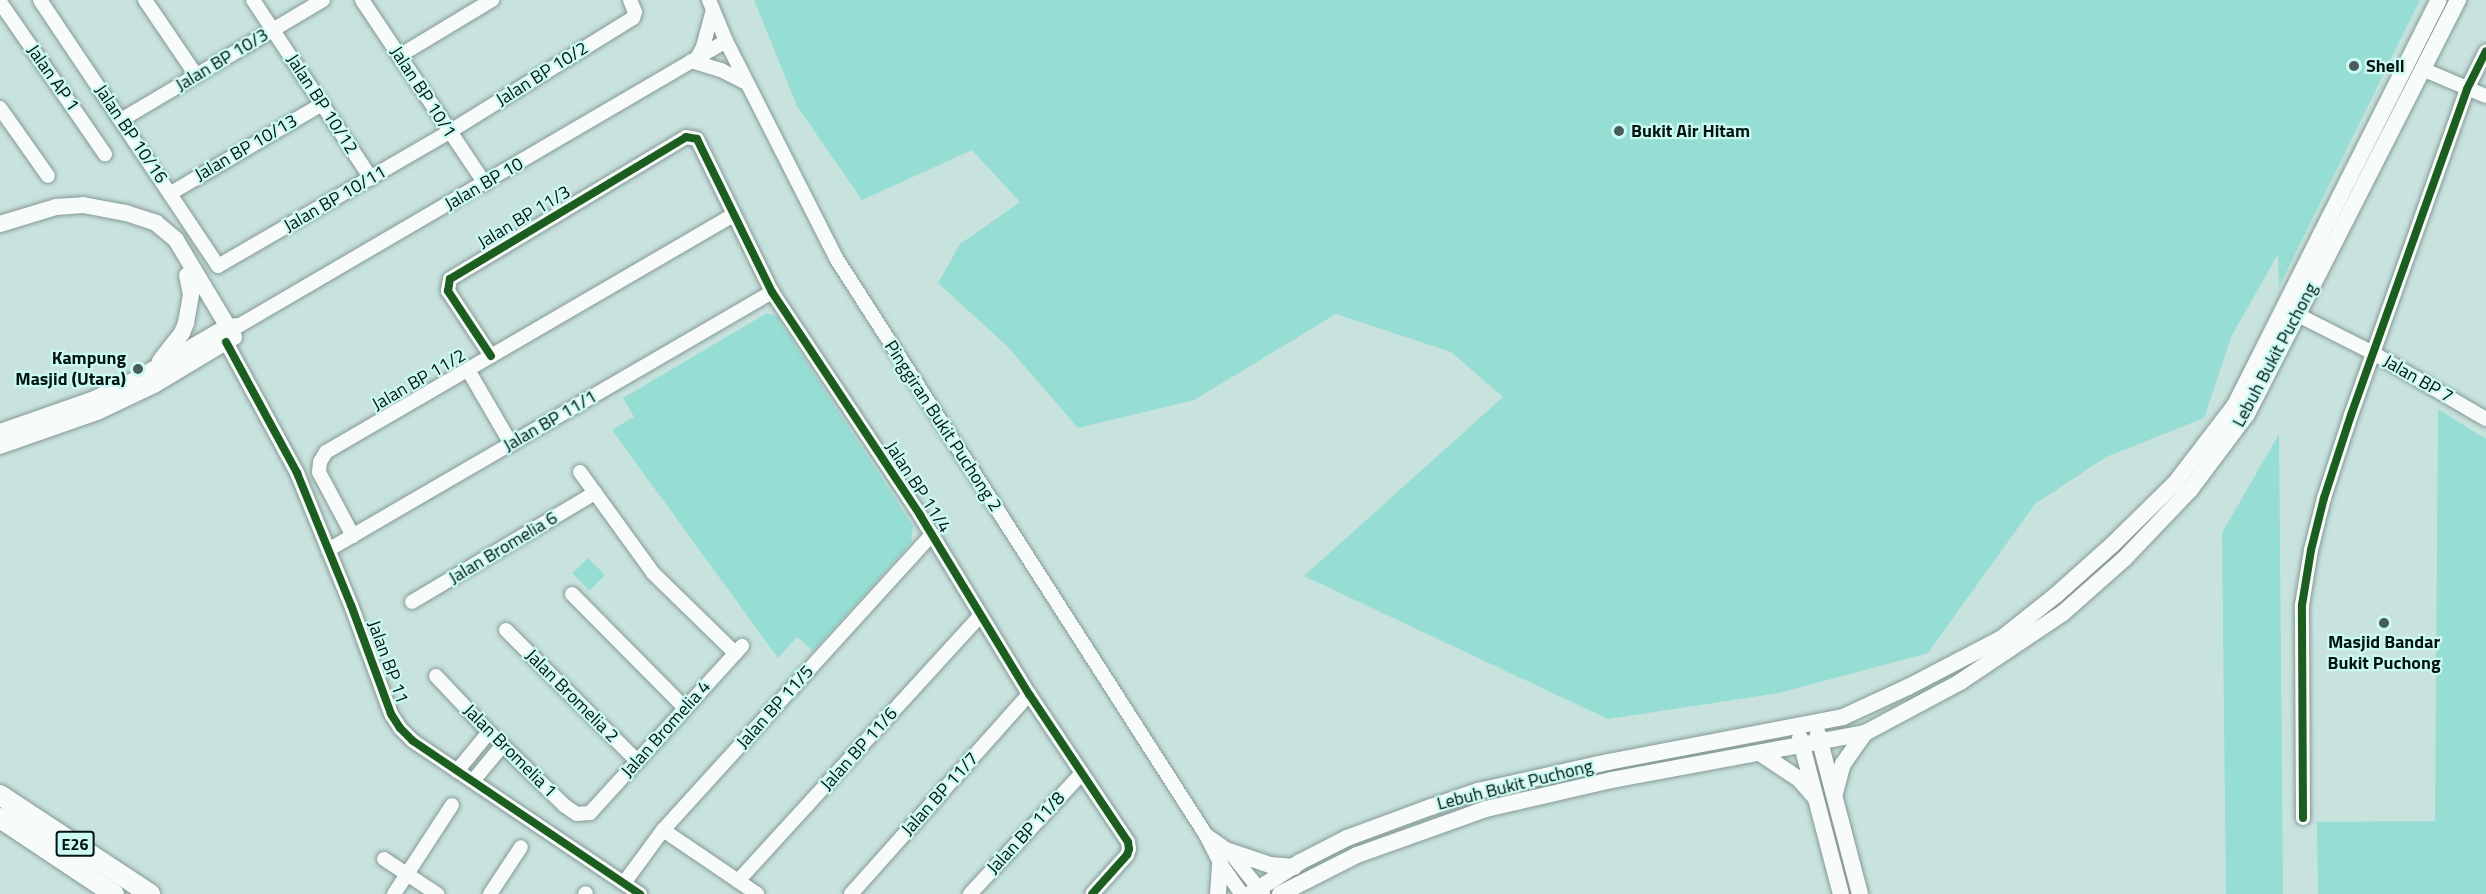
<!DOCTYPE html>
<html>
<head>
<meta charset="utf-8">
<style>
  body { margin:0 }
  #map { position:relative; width:2486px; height:894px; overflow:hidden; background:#c8e2dd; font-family:"Titillium Web",sans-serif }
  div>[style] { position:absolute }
  .green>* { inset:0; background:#96ded3; transform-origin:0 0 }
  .roads { filter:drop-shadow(0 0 2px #859996) drop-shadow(0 0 2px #859996) }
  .minor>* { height:14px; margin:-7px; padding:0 7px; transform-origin:7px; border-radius:7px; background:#f7fbfa }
  .major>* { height:16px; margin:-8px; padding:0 8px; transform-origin:8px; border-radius:8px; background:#f7fbfa }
  .highway>* { height:20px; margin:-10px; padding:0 10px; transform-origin:10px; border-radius:10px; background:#f7fbfa }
  .cycleway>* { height:8px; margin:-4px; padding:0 4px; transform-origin:4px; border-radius:4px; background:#1b5e20 }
  .dots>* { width:16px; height:16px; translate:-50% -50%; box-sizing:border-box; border:3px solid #cafaf2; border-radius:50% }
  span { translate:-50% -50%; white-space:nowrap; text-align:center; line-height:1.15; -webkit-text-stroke:4.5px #cafaf2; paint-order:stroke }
  .shield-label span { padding:2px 4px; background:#cafaf2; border:2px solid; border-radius:4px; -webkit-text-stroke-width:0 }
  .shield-label { font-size:16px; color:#041412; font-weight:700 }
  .street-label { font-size:18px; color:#041412 }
  .poi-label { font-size:18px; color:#041412; font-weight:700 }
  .left { translate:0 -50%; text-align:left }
  .right { translate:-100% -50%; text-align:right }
</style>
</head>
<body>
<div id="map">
  <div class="green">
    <i style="clip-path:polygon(754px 0,2420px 0,2279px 287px,2278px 254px,2231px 337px,2204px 418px,2106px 457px,2035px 504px,1928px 653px,1779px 693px,1608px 719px,1304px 576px,1503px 397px,1451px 352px,1336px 314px,1194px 400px,1078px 428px,1008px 347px,938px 283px,960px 244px,1020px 202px,972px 150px,862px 200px,797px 106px)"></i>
    <i style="clip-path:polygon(767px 313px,776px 316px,913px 526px,911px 543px,813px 651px,797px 637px,778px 658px,612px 430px,634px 417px,623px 398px)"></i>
    <i style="clip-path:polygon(2438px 409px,2486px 439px,2486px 894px,2318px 894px,2317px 822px,2435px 821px)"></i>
    <i style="clip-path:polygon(2279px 434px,2283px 894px,2226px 894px,2222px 533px)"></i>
    <i style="left:588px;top:558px;width:24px;height:22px;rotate:45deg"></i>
  </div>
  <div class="roads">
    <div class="minor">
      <i style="left:40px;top:0;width:320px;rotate:56.2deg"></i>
      <i style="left:218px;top:266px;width:267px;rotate:-30.1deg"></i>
      <i style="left:449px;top:132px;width:216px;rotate:-31.8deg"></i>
      <i style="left:633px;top:18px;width:6px;rotate:-72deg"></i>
      <i style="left:635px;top:12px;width:13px;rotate:-113deg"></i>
      <i style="left:145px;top:0;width:91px;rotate:55.8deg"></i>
      <i style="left:253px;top:0;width:214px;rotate:56.5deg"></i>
      <i style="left:362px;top:0;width:221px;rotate:56.2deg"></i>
      <i style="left:709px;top:0;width:44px;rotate:67.5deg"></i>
      <i style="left:726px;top:41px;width:243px;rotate:63.1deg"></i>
      <i style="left:836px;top:258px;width:685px;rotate:57.33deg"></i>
      <i style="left:1206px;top:835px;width:31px;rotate:63deg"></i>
      <i style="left:1220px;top:863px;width:38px;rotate:55deg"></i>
      <i style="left:0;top:2px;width:185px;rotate:55.4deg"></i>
      <i style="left:399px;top:56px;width:109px;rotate:-31.1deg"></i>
      <i style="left:697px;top:58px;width:13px;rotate:-61deg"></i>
      <i style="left:703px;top:47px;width:38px;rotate:-75deg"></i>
      <i style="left:691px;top:61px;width:31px;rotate:17deg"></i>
      <i style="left:721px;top:70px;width:29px;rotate:27deg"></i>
      <i style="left:2422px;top:69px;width:69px;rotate:22.9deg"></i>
      <i style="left:0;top:108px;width:83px;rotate:54.8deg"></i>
      <i style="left:121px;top:120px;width:235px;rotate:-30.7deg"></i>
      <i style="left:171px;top:193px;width:175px;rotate:-30.5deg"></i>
      <i style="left:2288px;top:310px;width:95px;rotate:26.8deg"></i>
      <i style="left:2373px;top:353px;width:131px;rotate:30.3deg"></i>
      <i style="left:228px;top:326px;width:12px;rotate:-5deg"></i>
      <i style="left:240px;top:325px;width:563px;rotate:-30.3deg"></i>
      <i style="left:226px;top:342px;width:149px;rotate:61.5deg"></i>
      <i style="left:297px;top:473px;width:143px;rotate:67.8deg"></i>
      <i style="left:351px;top:605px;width:116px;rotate:69.8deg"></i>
      <i style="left:391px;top:714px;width:17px;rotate:57deg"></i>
      <i style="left:400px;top:728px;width:18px;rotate:45deg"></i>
      <i style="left:413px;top:741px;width:274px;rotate:34deg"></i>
      <i style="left:491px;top:356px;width:78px;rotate:-123.5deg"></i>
      <i style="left:448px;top:291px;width:12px;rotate:-81deg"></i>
      <i style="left:450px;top:279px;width:275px;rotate:-31deg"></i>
      <i style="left:686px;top:137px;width:11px;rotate:10deg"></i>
      <i style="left:697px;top:139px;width:170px;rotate:63.9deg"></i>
      <i style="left:772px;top:292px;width:268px;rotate:56.4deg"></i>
      <i style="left:920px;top:515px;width:210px;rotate:58.7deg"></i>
      <i style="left:1029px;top:694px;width:178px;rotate:56.2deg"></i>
      <i style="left:1128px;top:842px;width:7px;rotate:82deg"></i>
      <i style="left:1129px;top:849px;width:6px;rotate:108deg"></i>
      <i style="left:1127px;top:855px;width:52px;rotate:131.9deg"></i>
      <i style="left:468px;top:370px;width:86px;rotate:59.8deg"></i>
      <i style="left:580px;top:472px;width:125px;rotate:54.1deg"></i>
      <i style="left:653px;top:573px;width:115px;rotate:44.3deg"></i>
      <i style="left:353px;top:536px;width:72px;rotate:-118deg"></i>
      <i style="left:319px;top:472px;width:10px;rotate:-84deg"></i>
      <i style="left:320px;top:462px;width:12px;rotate:-59deg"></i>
      <i style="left:326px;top:452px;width:471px;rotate:-30.2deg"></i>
      <i style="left:328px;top:550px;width:514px;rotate:-30.16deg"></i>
      <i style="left:572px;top:594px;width:161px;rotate:45.3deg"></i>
      <i style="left:412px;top:602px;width:213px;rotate:-30.8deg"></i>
      <i style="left:506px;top:630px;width:185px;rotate:45deg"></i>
      <i style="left:436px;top:676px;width:77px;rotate:46.6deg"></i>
      <i style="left:489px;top:732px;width:106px;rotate:44.2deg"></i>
      <i style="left:565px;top:806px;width:14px;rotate:34deg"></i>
      <i style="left:577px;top:814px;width:13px;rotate:-4deg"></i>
      <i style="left:590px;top:813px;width:226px;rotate:-47.7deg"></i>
      <i style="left:457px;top:771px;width:50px;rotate:-50.6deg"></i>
      <i style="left:473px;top:781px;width:45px;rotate:-50.4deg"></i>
      <i style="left:2303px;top:818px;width:213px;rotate:-90.3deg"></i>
      <i style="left:2302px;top:605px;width:56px;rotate:-80.7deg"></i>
      <i style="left:2311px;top:550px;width:54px;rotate:-76deg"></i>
      <i style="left:2324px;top:498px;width:87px;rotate:-72deg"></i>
      <i style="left:2351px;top:415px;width:346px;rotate:-70.4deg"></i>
      <i style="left:2467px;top:89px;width:42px;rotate:-63.4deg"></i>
      <i style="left:663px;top:830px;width:114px;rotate:34.2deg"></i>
      <i style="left:1206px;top:835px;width:28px;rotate:35deg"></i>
      <i style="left:1229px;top:851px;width:55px;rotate:51.7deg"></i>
      <i style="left:384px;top:859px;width:64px;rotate:33.4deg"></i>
      <i style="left:738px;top:881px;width:359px;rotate:-47.6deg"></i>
      <i style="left:624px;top:883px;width:66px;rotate:-53.7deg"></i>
      <i style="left:663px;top:830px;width:399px;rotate:-47.7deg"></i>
      <i style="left:394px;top:894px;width:106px;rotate:-56.9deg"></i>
      <i style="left:490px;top:894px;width:56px;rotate:-56.6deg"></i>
      <i style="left:585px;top:894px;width:1px;rotate:-45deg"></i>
      <i style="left:851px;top:894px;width:268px;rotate:-48.3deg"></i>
      <i style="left:970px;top:894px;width:165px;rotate:-47.2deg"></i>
    </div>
    <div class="major">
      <i style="left:0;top:224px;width:59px;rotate:-16.9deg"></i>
      <i style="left:56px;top:207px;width:27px;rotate:-4deg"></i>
      <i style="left:83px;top:205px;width:44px;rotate:10.5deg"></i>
      <i style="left:126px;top:213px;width:32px;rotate:18deg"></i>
      <i style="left:156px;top:223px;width:26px;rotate:40deg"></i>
      <i style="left:176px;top:240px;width:113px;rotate:59.1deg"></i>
      <i style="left:234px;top:337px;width:93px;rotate:149deg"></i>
      <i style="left:154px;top:385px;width:63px;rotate:154.7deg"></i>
      <i style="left:97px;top:412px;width:103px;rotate:160.7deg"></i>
      <i style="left:160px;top:361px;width:36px;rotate:-52deg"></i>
      <i style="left:182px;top:333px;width:11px;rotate:-68deg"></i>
      <i style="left:186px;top:323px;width:29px;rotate:-80deg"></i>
      <i style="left:191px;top:294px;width:19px;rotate:-102deg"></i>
      <i style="left:0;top:432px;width:97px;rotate:-19.2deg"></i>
      <i style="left:92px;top:400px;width:47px;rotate:-24.9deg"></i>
      <i style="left:135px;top:380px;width:108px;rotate:-30.1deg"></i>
      <i style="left:1818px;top:734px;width:165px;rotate:75.3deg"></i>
      <i style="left:1800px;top:738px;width:161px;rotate:75.3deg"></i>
      <i style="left:1760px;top:753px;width:47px;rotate:33.7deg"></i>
      <i style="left:1799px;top:779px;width:21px;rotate:49deg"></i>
      <i style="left:1835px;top:793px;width:30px;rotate:-75deg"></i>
      <i style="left:1843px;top:764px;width:38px;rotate:-55deg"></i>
      <i style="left:1229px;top:851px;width:43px;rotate:18.9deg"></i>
      <i style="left:1270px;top:865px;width:24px;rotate:5deg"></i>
      <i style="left:1218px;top:894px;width:31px;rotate:-86deg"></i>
      <i style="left:1250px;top:894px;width:59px;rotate:-32.6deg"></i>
      <i style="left:1300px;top:862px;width:53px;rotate:-27.1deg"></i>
      <i style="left:1347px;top:838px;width:90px;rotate:-20.3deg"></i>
      <i style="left:1431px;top:807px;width:50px;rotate:-18.8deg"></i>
      <i style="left:1478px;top:791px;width:133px;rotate:-12.6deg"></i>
      <i style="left:1608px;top:762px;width:239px;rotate:-10.8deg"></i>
      <i style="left:1843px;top:717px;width:72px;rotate:-24.8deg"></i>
      <i style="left:1908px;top:687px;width:106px;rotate:-27.5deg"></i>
      <i style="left:2002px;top:638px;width:69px;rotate:-38.5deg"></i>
      <i style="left:2056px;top:595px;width:75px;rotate:-41.8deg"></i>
      <i style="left:2112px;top:545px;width:90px;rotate:-44.5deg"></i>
      <i style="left:2176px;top:482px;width:97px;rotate:-52.5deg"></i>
      <i style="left:2235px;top:405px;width:453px;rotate:-63.3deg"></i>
      <i style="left:1280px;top:894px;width:86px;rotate:-26.9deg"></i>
      <i style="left:1357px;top:855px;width:137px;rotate:-19.6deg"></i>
      <i style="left:1486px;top:809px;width:129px;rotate:-13deg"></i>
      <i style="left:1612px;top:780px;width:257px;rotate:-10.5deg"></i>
      <i style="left:1865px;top:733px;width:108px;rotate:-28.2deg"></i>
      <i style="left:1960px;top:682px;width:124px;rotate:-33.8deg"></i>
      <i style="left:2063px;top:613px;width:83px;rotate:-41.6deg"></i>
      <i style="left:2125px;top:558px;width:94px;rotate:-46.3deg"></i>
      <i style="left:2190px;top:490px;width:95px;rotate:-53.1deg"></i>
      <i style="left:2247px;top:414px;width:465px;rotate:-63deg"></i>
    </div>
    <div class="highway">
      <i style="left:0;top:795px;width:180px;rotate:33.4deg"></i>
      <i style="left:0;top:818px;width:137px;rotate:33.7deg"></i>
    </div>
  </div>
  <div class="cycleway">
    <i style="left:226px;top:342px;width:149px;rotate:61.5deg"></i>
    <i style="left:297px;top:473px;width:143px;rotate:67.8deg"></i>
    <i style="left:351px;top:605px;width:116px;rotate:69.8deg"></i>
    <i style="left:391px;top:714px;width:17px;rotate:57deg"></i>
    <i style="left:400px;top:728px;width:18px;rotate:45deg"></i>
    <i style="left:413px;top:741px;width:274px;rotate:34deg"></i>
    <i style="left:491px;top:356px;width:78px;rotate:-123.5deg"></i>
    <i style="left:448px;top:291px;width:12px;rotate:-81deg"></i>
    <i style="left:450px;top:279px;width:275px;rotate:-31deg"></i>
    <i style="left:686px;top:137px;width:11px;rotate:10deg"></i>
    <i style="left:697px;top:139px;width:170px;rotate:63.9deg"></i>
    <i style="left:772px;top:292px;width:268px;rotate:56.4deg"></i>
    <i style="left:920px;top:515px;width:210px;rotate:58.7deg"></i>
    <i style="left:1029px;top:694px;width:178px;rotate:56.2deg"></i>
    <i style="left:1128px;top:842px;width:7px;rotate:82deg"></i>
    <i style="left:1129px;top:849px;width:6px;rotate:108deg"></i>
    <i style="left:1127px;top:855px;width:52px;rotate:131.9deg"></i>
    <i style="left:2303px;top:818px;width:213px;rotate:-90.3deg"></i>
    <i style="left:2302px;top:605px;width:56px;rotate:-80.7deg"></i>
    <i style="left:2311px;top:550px;width:54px;rotate:-76deg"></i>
    <i style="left:2324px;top:498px;width:87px;rotate:-72deg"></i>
    <i style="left:2351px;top:415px;width:346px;rotate:-70.4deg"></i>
    <i style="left:2467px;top:89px;width:42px;rotate:-63.4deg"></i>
  </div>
  <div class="dots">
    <i style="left:2354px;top:66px;background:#495c59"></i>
    <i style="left:1619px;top:131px;background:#495c59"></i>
    <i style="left:138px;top:369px;background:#495c59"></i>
    <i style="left:2384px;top:623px;background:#495c59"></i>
  </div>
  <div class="shield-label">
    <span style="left:75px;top:844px">E26</span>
  </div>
  <div class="street-label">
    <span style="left:222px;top:60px;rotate:-31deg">Jalan BP 10/3</span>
    <span style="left:542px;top:74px;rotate:-32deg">Jalan BP 10/2</span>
    <span style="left:53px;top:78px;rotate:55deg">Jalan AP 1</span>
    <span style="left:423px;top:92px;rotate:57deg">Jalan BP 10/1</span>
    <span style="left:322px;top:104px;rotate:57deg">Jalan BP 10/12</span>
    <span style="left:131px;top:134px;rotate:56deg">Jalan BP 10/16</span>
    <span style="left:246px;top:148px;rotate:-30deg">Jalan BP 10/13</span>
    <span style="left:484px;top:184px;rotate:-30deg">Jalan BP 10</span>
    <span style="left:335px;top:199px;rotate:-30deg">Jalan BP 10/11</span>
    <span style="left:524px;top:217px;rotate:-31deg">Jalan BP 11/3</span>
    <span style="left:2275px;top:355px;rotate:-62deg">Lebuh Bukit Puchong</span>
    <span style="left:2418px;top:379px;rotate:30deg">Jalan BP 7</span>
    <span style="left:419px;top:380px;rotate:-30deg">Jalan BP 11/2</span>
    <span style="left:550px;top:421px;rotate:-30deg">Jalan BP 11/1</span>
    <span style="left:943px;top:426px;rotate:57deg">Pinggiran Bukit Puchong 2</span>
    <span style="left:918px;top:487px;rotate:57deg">Jalan BP 11/4</span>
    <span style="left:503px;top:548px;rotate:-31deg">Jalan Bromelia 6</span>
    <span style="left:388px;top:662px;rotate:70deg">Jalan BP 11</span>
    <span style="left:572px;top:696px;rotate:45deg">Jalan Bromelia 2</span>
    <span style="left:775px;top:707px;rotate:-48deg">Jalan BP 11/5</span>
    <span style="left:666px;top:729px;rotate:-48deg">Jalan Bromelia 4</span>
    <span style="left:859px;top:749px;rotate:-48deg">Jalan BP 11/6</span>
    <span style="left:510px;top:751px;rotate:45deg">Jalan Bromelia 1</span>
    <span style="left:1515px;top:785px;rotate:-14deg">Lebuh Bukit Puchong</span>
    <span style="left:940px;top:794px;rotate:-48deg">Jalan BP 11/7</span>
    <span style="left:1026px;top:833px;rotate:-47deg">Jalan BP 11/8</span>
  </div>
  <div class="poi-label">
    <span class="left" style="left:2366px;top:66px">Shell</span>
    <span class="left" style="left:1631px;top:131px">Bukit Air Hitam</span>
    <span class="right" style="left:126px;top:369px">Kampung<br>Masjid (Utara)</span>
    <span style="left:2384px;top:653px">Masjid Bandar<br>Bukit Puchong</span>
  </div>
</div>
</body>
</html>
